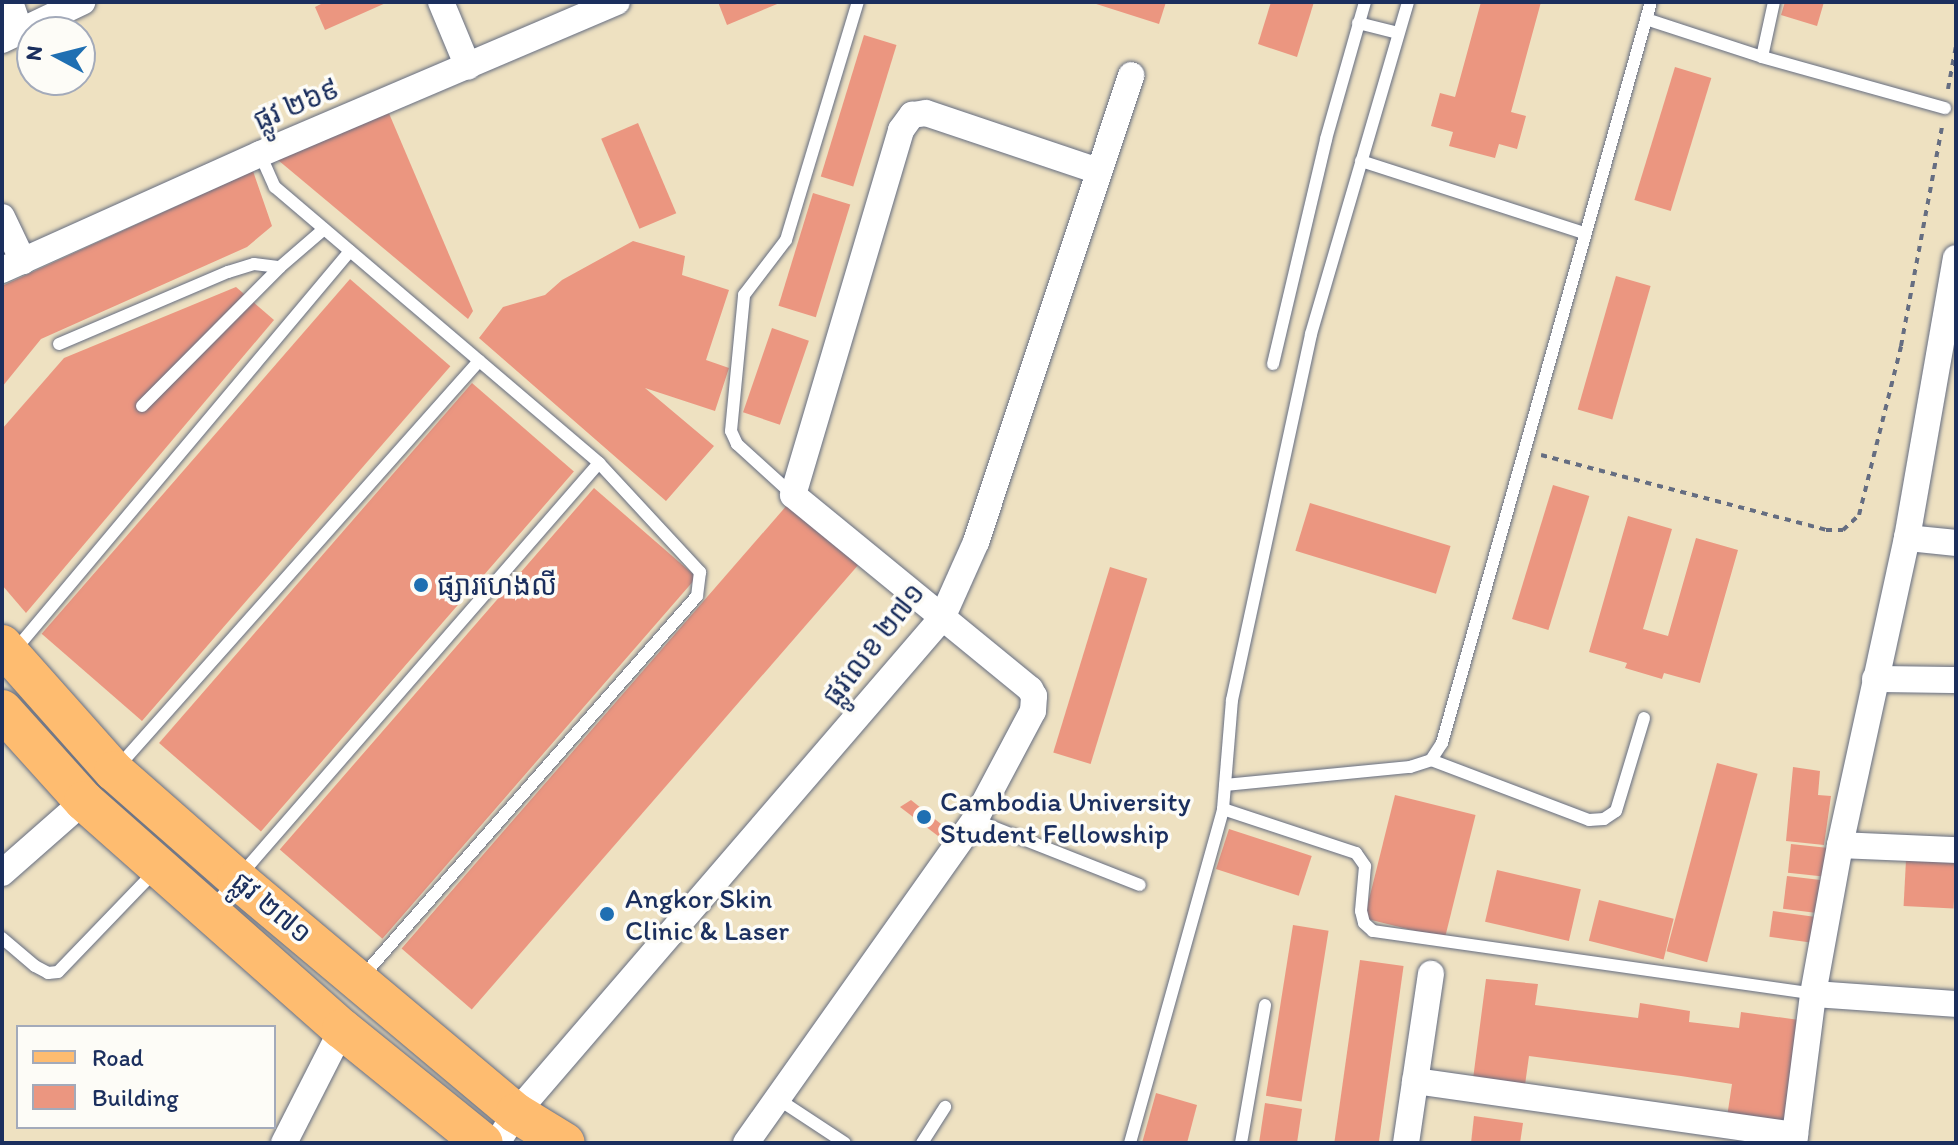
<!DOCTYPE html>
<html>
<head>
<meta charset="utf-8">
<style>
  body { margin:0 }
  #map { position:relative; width:1958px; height:1145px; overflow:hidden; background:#eee1c1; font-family:Itim,"Noto Sans Khmer",sans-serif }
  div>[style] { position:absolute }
  .building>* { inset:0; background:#eb9680; transform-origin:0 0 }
  .path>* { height:4px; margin-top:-2px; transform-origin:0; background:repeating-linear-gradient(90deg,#656d81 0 6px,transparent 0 12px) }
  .roads { filter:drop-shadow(0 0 2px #656d81) drop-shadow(0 0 2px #656d81) }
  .service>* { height:12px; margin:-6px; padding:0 6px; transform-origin:6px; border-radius:6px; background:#fff }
  .minor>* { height:26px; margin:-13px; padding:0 13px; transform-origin:13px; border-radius:13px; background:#fff }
  .primary>* { height:40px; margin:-20px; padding:0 20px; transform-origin:20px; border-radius:20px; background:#febc70 }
  .dots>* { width:22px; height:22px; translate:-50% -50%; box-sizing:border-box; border:4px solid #fdfcf7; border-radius:50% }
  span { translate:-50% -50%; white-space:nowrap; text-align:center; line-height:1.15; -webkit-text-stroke:7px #fdfcf7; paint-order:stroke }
  .street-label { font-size:28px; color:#1b2f5e }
  .poi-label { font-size:28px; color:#1b2f5e }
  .left { translate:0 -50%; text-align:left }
  .frame { position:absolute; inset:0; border:4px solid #1b2f5e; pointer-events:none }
  .legend { position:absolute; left:16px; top:1025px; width:260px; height:104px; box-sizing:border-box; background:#fdfcf7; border:2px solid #a3aaba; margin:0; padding:10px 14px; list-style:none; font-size:24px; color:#1b2f5e }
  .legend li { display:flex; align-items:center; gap:16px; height:40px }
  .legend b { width:40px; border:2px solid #a3aaba }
  .north { position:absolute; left:16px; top:16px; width:80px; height:80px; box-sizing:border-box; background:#fdfcf7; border:2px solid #a3aaba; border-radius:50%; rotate:277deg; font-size:22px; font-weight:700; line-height:32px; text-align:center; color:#1b2f5e }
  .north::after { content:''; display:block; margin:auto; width:28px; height:36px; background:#1f6fb2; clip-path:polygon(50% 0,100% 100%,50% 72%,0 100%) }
</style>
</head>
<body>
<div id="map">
  <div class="building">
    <i style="clip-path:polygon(325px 2px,388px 2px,325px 30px,315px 7px)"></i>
    <i style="clip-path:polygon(718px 2px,782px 2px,727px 25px)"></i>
    <i style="clip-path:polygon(1090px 2px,1166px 2px,1159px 24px)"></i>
    <i style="clip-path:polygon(1271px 2px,1314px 2px,1297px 57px,1258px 44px)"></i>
    <i style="clip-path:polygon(1481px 2px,1541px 2px,1511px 112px,1526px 116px,1517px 149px,1499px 144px,1495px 158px,1449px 146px,1453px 132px,1431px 126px,1440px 93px,1455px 97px)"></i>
    <i style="clip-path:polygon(1785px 2px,1824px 2px,1817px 26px,1781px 15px)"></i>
    <i style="left:864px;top:35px;width:34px;height:148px;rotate:17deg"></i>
    <i style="left:1675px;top:67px;width:38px;height:139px;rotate:17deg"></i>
    <i style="clip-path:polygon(385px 104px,473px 311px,468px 319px,272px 155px)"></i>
    <i style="left:638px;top:123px;width:98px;height:40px;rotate:67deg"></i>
    <i style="clip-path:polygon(253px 171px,272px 226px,247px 247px,41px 339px,2px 387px,2px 286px)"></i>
    <i style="left:813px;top:193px;width:39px;height:118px;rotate:17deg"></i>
    <i style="clip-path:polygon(633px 241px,685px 256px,682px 275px,729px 290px,706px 360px,729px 368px,715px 411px,645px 388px,714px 446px,666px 501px,479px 338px,503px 307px,545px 295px,562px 280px)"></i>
    <i style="left:1616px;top:276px;width:36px;height:139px;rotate:16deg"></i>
    <i style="left:350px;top:279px;width:133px;height:470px;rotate:41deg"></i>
    <i style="clip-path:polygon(236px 287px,274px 320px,26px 613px,2px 585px,2px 429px,64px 358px)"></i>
    <i style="left:772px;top:328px;width:39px;height:89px;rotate:19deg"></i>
    <i style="left:472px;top:383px;width:135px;height:477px;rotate:41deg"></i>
    <i style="left:1553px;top:485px;width:38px;height:140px;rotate:17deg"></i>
    <i style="left:594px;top:488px;width:136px;height:479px;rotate:41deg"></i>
    <i style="left:1310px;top:503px;width:147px;height:50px;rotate:17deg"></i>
    <i style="left:788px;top:504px;width:93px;height:589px;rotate:41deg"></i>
    <i style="clip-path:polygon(1628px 516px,1672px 529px,1643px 629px,1668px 636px,1696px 538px,1738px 550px,1700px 683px,1664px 673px,1662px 679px,1625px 668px,1627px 663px,1589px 652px)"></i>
    <i style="left:1110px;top:567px;width:39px;height:194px;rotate:17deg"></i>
    <i style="left:1717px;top:763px;width:42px;height:195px;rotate:15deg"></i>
    <i style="clip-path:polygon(1793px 767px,1820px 771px,1818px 795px,1831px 796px,1824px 845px,1786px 841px)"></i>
    <i style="left:1395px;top:795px;width:83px;height:127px;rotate:14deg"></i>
    <i style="clip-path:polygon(911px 800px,946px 828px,942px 839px,900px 807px)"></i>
    <i style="left:1229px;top:829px;width:87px;height:42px;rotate:18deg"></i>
    <i style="left:1791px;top:844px;width:40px;height:29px;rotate:6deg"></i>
    <i style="left:1906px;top:860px;width:50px;height:46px;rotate:3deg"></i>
    <i style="left:1497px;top:870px;width:86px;height:53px;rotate:13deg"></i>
    <i style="left:1787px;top:876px;width:40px;height:33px;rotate:7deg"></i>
    <i style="left:1599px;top:900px;width:77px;height:42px;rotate:14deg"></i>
    <i style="left:1773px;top:911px;width:45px;height:26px;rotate:8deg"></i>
    <i style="left:1293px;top:925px;width:36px;height:173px;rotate:9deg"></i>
    <i style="left:1360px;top:960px;width:44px;height:185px;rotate:8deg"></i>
    <i style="clip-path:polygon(1486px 979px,1538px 984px,1535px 1005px,1638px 1018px,1640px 1003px,1690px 1011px,1689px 1022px,1739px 1028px,1741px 1012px,1799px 1020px,1784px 1125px,1727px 1117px,1732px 1084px,1681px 1076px,1529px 1056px,1525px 1085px,1473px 1079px)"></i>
    <i style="clip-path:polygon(1156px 1093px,1197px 1105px,1187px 1143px,1142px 1143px)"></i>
    <i style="clip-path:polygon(1265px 1103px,1302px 1109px,1297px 1143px,1259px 1143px)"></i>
    <i style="clip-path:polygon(1474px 1116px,1523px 1123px,1520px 1143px,1471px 1143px)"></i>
  </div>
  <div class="path">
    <i style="left:1948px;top:89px;width:44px;rotate:-79.5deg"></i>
    <i style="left:1541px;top:455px;width:295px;rotate:14.7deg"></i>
    <i style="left:1826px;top:530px;width:17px"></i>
    <i style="left:1843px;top:530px;width:22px;rotate:-43deg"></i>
    <i style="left:1859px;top:515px;width:174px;rotate:-76deg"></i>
    <i style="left:1901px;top:346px;width:224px;rotate:-79.4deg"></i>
  </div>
  <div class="roads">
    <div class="service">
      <i style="left:1646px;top:19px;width:122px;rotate:18.1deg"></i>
      <i style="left:1762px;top:57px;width:56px;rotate:-77.7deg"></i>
      <i style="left:1358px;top:23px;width:41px;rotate:14deg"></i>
      <i style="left:1762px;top:57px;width:190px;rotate:15.6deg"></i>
      <i style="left:260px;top:154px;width:36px;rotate:66deg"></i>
      <i style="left:275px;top:187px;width:426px;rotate:40.4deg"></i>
      <i style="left:599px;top:463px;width:149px;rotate:47.2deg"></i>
      <i style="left:700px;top:572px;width:24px;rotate:97deg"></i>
      <i style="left:697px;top:596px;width:509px;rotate:131.33deg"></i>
      <i style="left:1361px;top:161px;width:234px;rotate:17.9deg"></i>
      <i style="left:59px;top:344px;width:184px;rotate:-23.1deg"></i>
      <i style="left:228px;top:272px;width:27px;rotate:-17deg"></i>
      <i style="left:254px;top:264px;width:26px;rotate:7deg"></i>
      <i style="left:1273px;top:364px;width:231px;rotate:-76.7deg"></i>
      <i style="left:1326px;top:139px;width:142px;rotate:-74.1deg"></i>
      <i style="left:142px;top:406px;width:196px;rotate:-45.2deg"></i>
      <i style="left:280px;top:267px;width:58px;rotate:-40.8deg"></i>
      <i style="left:793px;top:495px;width:76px;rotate:-137.7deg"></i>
      <i style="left:737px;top:444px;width:14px;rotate:-115deg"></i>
      <i style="left:731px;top:431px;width:137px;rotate:-84.5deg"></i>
      <i style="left:744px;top:295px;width:69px;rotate:-52.6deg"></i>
      <i style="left:786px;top:240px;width:249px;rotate:-73.2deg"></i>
      <i style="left:15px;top:650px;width:521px;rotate:-49.98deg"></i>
      <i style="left:1431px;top:760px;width:169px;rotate:20.8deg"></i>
      <i style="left:1589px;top:820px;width:15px;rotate:-4deg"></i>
      <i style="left:1604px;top:819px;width:14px;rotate:-34deg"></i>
      <i style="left:1616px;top:811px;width:97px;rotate:-73.2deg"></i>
      <i style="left:117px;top:768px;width:545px;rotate:-48.35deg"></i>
      <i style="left:1225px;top:785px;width:186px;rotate:-5.6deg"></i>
      <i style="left:1410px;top:767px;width:22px;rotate:-18deg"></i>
      <i style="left:1431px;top:760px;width:20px;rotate:-57deg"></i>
      <i style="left:1442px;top:743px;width:770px;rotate:-74.25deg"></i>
      <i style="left:1223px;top:809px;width:140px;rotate:18.3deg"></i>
      <i style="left:1356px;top:853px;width:16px;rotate:55deg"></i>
      <i style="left:1365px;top:866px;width:45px;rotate:95.1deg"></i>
      <i style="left:1361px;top:911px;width:12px;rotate:76deg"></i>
      <i style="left:1364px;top:923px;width:12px;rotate:42deg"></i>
      <i style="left:1373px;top:931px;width:444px;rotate:8.1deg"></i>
      <i style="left:975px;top:820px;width:177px;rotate:21.5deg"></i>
      <i style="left:211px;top:909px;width:591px;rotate:-48.98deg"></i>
      <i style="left:2px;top:938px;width:43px;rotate:40.3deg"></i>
      <i style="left:35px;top:966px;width:15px;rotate:28deg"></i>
      <i style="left:48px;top:973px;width:10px;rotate:-6deg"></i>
      <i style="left:58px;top:972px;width:141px;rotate:-46.1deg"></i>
      <i style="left:778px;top:1099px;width:80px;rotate:33.3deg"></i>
      <i style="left:922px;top:1143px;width:43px;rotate:-57.4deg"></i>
      <i style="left:1130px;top:1143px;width:347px;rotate:-74.4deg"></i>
      <i style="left:1223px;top:809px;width:109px;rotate:-85.3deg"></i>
      <i style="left:1232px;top:700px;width:374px;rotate:-77.8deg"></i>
      <i style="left:1311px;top:334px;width:346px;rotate:-73.7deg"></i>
      <i style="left:1241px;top:1143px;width:140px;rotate:-80.1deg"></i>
    </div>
    <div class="minor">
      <i style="left:10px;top:2px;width:31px;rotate:71deg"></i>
      <i style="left:441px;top:2px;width:70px;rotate:67.4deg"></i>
      <i style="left:2px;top:40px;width:89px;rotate:-25.4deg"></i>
      <i style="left:2px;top:217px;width:49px;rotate:64.5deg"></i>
      <i style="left:2px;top:270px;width:283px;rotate:-24.2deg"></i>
      <i style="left:260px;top:154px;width:388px;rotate:-23.1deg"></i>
      <i style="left:1907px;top:538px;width:49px;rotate:5.8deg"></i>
      <i style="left:1875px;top:679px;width:81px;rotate:0.7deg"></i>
      <i style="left:1840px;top:845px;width:116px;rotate:2.5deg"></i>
      <i style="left:2px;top:873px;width:109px;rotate:-41.3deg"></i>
      <i style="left:1813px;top:994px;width:143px;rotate:4deg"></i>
      <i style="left:1415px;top:1081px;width:384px;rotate:8.1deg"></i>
      <i style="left:284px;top:1143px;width:128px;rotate:-63deg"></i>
      <i style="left:497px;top:1143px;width:36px;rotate:-58deg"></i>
      <i style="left:516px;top:1113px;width:653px;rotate:-49.28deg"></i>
      <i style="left:942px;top:618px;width:83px;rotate:-65.9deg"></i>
      <i style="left:976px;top:542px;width:492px;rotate:-71.6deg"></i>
      <i style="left:746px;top:1143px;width:396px;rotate:-54.7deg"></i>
      <i style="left:975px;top:820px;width:123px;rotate:-62deg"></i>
      <i style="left:1033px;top:711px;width:15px;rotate:-86deg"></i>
      <i style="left:1034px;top:696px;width:8px;rotate:-120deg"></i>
      <i style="left:1030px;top:689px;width:306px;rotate:-140.7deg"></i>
      <i style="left:793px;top:495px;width:381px;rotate:-73.5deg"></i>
      <i style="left:901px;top:130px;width:19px;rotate:-54deg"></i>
      <i style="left:912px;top:115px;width:14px;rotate:-8deg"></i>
      <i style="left:926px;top:113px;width:182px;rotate:18.6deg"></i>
      <i style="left:1406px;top:1143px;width:171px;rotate:-81.6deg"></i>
      <i style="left:1794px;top:1143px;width:150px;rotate:-82.7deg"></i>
      <i style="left:1813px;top:994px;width:151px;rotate:-79.7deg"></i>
      <i style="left:1840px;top:845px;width:314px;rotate:-77.7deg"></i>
      <i style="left:1907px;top:538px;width:284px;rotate:-80.1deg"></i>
    </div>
    <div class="primary">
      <i style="left:2px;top:645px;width:169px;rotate:48.4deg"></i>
      <i style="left:114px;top:771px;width:164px;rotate:41.3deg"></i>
      <i style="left:237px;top:879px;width:364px;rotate:40deg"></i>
      <i style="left:516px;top:1113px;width:57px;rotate:31.5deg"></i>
      <i style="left:2px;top:710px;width:122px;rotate:48deg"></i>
      <i style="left:84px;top:801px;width:344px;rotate:41.5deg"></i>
      <i style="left:342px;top:1029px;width:181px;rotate:39deg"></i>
    </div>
  </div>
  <div class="dots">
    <i style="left:421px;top:585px;background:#1f6fb2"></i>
    <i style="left:924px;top:817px;background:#1f6fb2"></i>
    <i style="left:607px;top:914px;background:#1f6fb2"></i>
  </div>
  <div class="street-label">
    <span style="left:296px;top:104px;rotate:-23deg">ផ្លូវ ២៦៩</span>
    <span style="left:873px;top:644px;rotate:-52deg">ផ្លូវលេខ ២៧១</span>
    <span style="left:272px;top:907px;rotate:40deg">ផ្លូវ ២៧១</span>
  </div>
  <div class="poi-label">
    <span class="left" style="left:437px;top:585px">ផ្សារហេងលី</span>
    <span class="left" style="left:940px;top:817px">Cambodia University<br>Student Fellowship</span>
    <span class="left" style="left:625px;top:914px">Angkor Skin<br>Clinic &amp; Laser</span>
  </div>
  <div class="frame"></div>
  <ul class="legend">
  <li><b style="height:10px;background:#febc70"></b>Road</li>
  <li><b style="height:22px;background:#eb9680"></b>Building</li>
  </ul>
  <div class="north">N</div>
</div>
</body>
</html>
